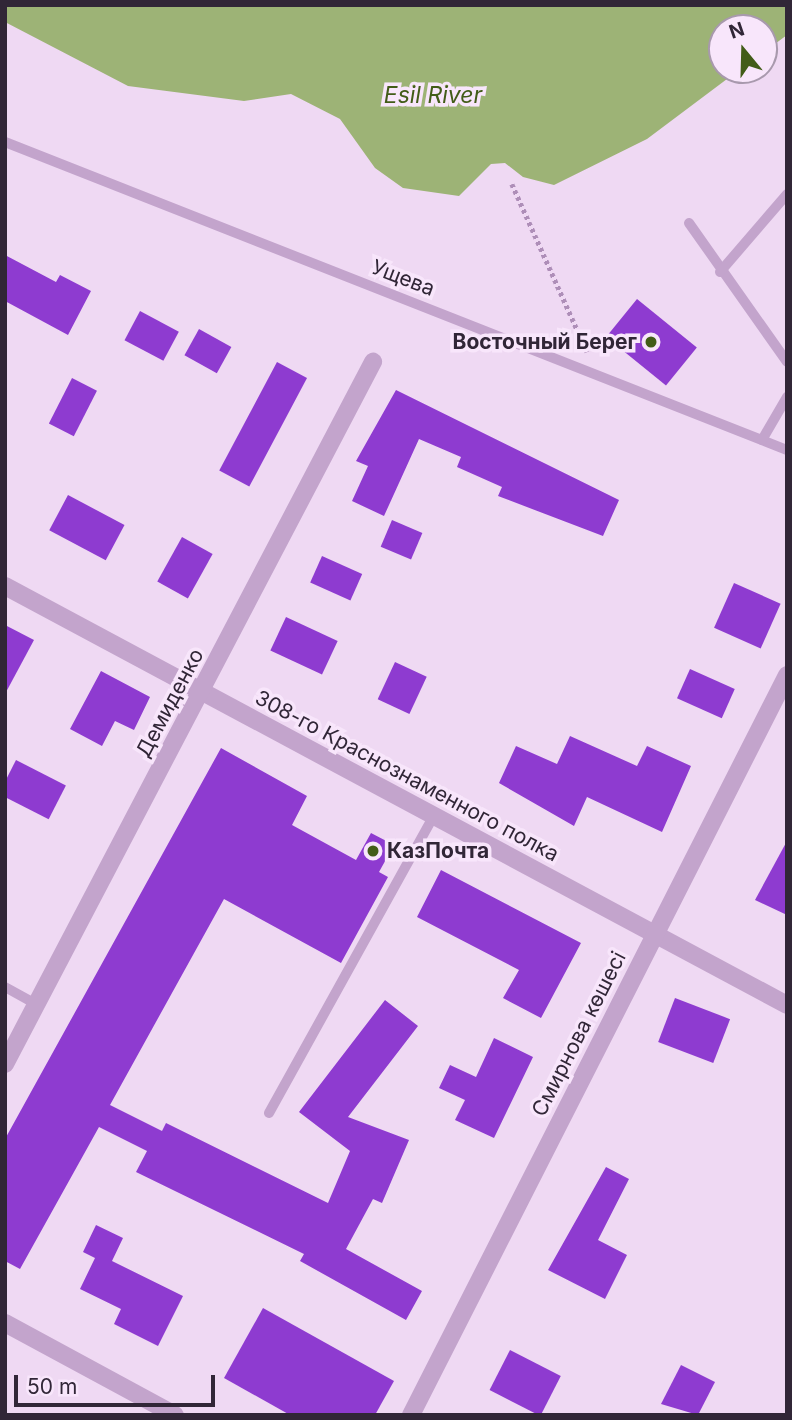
<!DOCTYPE html>
<html>
<head>
<meta charset="utf-8">
<style>
  body { margin:0 }
  #map { position:relative; width:792px; height:1420px; overflow:hidden; background:#efd9f3; font-family:Inter,sans-serif }
  div>[style] { position:absolute }
  .water>* { inset:0; background:#9db376 }
  .building>* { inset:0; background:#8e3bd0; transform-origin:0 0 }
  .path>* { height:4.5px; margin-top:-2.25px; transform-origin:0; background:repeating-linear-gradient(90deg,#ae8eb8 0 3.5px,transparent 0 7px) }
  .service>* { height:10px; margin:-5px; padding:0 5px; transform-origin:5px; border-radius:5px; background:#c3a4cc }
  .minor>* { height:18px; margin:-9px; padding:0 9px; transform-origin:9px; border-radius:9px; background:#c3a4cc }
  .tertiary>* { height:18px; margin:-9px; padding:0 9px; transform-origin:9px; border-radius:9px; background:#c3a4cc }
  .dots>* { width:19px; height:19px; translate:-50% -50%; box-sizing:border-box; border:4px solid #f8e6fb; border-radius:50% }
  span { translate:-50% -50%; white-space:nowrap; text-align:center; line-height:1.15; -webkit-text-stroke:7px #f8e6fb; paint-order:stroke }
  .street-label { font-size:21px; color:#312637 }
  .poi-label { font-size:21px; color:#312637; font-weight:700 }
  .right { translate:-100% -50%; text-align:right }
  .left { translate:0 -50%; text-align:left }
  .water-label { font-size:23px; color:#425c18; font-style:italic }
  .frame { position:absolute; inset:0; border:7px solid #312637; pointer-events:none }
  .north { position:absolute; left:708px; top:14px; width:70px; height:70px; box-sizing:border-box; background:#f8e6fb; border:2px solid #a899ad; border-radius:50%; rotate:341deg; font-size:19px; font-weight:700; line-height:28px; text-align:center; color:#312637 }
  .north::after { content:''; display:block; margin:auto; width:24px; height:32px; background:#425c18; clip-path:polygon(50% 0,100% 100%,50% 72%,0 100%) }
  .scale { position:absolute; left:14px; top:1375px; width:201px; height:32px; box-sizing:border-box; border:4px solid #312637; border-top:0; padding-left:9px; font-size:21px; line-height:24px; white-space:nowrap; color:#312637; -webkit-text-stroke:5px #f8e6fb; paint-order:stroke }
</style>
</head>
<body>
<div id="map">
  <div class="water">
    <i style="clip-path:polygon(5px 5px,787px 5px,787px 35px,764px 52px,764px 28px,722px 28px,722px 70px,739px 70px,647px 139px,554px 185px,523px 177px,505px 163px,491px 164px,459px 196px,403px 188px,375px 168px,340px 119px,291px 94px,244px 101px,128px 86px,5px 22px)"></i>
  </div>
  <div class="building">
    <i style="clip-path:polygon(5px 255px,56px 282px,60px 275px,91px 291px,68px 335px,5px 301px)"></i>
    <i style="left:637px;top:299px;width:77px;height:49px;rotate:39deg"></i>
    <i style="left:140px;top:311px;width:44px;height:33px;rotate:28deg"></i>
    <i style="left:199px;top:329px;width:37px;height:30px;rotate:29deg"></i>
    <i style="left:277px;top:362px;width:34px;height:123px;rotate:28deg"></i>
    <i style="left:72px;top:378px;width:28px;height:51px;rotate:27deg"></i>
    <i style="clip-path:polygon(396px 390px,619px 500px,603px 536px,498px 496px,502px 487px,457px 467px,461px 457px,419px 439px,384px 516px,352px 501px,368px 466px,356px 461px)"></i>
    <i style="left:68px;top:495px;width:64px;height:40px;rotate:28deg"></i>
    <i style="left:392px;top:520px;width:33px;height:29px;rotate:23deg"></i>
    <i style="left:182px;top:537px;width:35px;height:51px;rotate:29deg"></i>
    <i style="left:322px;top:556px;width:44px;height:29px;rotate:24deg"></i>
    <i style="left:734px;top:583px;width:51px;height:49px;rotate:24deg"></i>
    <i style="left:286px;top:617px;width:57px;height:37px;rotate:25deg"></i>
    <i style="clip-path:polygon(5px 625px,34px 640px,5px 694px)"></i>
    <i style="left:395px;top:662px;width:35px;height:41px;rotate:25deg"></i>
    <i style="left:690px;top:669px;width:49px;height:32px;rotate:24deg"></i>
    <i style="clip-path:polygon(101px 671px,150px 697px,134px 730px,115px 721px,102px 746px,70px 729px)"></i>
    <i style="clip-path:polygon(570px 736px,637px 766px,647px 746px,691px 766px,662px 832px,587px 797px,574px 826px,499px 783px,516px 746px,557px 764px)"></i>
    <i style="clip-path:polygon(221px 748px,307px 796px,292px 825px,356px 860px,371px 833px,394px 845px,379px 872px,388px 877px,341px 963px,224px 899px,110px 1105px,162px 1131px,166px 1123px,328px 1203px,350px 1151px,299px 1112px,385px 1000px,418px 1026px,348px 1117px,409px 1140px,382px 1203px,373px 1199px,346px 1249px,422px 1291px,406px 1320px,300px 1261px,304px 1254px,136px 1172px,147px 1151px,99px 1127px,20px 1269px,5px 1261px,5px 1139px)"></i>
    <i style="left:16px;top:760px;width:56px;height:38px;rotate:27deg"></i>
    <i style="clip-path:polygon(787px 841px,787px 915px,755px 900px)"></i>
    <i style="clip-path:polygon(441px 870px,581px 943px,541px 1018px,503px 998px,519px 970px,417px 917px)"></i>
    <i style="left:675px;top:998px;width:59px;height:47px;rotate:21deg"></i>
    <i style="clip-path:polygon(494px 1038px,533px 1057px,494px 1138px,455px 1120px,465px 1100px,439px 1088px,450px 1065px,476px 1077px)"></i>
    <i style="clip-path:polygon(606px 1167px,629px 1179px,598px 1240px,627px 1255px,605px 1299px,548px 1270px)"></i>
    <i style="clip-path:polygon(96px 1225px,123px 1238px,112px 1261px,183px 1296px,158px 1346px,114px 1324px,121px 1309px,80px 1289px,95px 1258px,83px 1252px)"></i>
    <i style="clip-path:polygon(263px 1308px,394px 1381px,375px 1415px,290px 1415px,224px 1378px)"></i>
    <i style="left:510px;top:1350px;width:57px;height:45px;rotate:27deg"></i>
    <i style="clip-path:polygon(681px 1365px,715px 1382px,698px 1415px,661px 1404px)"></i>
  </div>
  <div class="path">
    <i style="left:512px;top:184px;width:184px;rotate:65.9deg"></i>
  </div>
  <div class="service">
    <i style="left:5px;top:142px;width:840px;rotate:21.5deg"></i>
    <i style="left:689px;top:223px;width:170px;rotate:54.8deg"></i>
    <i style="left:720px;top:272px;width:103px;rotate:-49.3deg"></i>
    <i style="left:762px;top:440px;width:50px;rotate:-59.8deg"></i>
    <i style="left:5px;top:987px;width:37px;rotate:29deg"></i>
    <i style="left:269px;top:1113px;width:338px;rotate:-61deg"></i>
  </div>
  <div class="minor">
    <i style="left:5px;top:586px;width:887px;rotate:28.18deg"></i>
    <i style="left:5px;top:1064px;width:793px;rotate:-62.34deg"></i>
    <i style="left:5px;top:1323px;width:193px;rotate:28.4deg"></i>
  </div>
  <div class="tertiary">
    <i style="left:411px;top:1415px;width:830px;rotate:-63.06deg"></i>
  </div>
  <div class="dots">
    <i style="left:651px;top:342px;background:#425c18"></i>
    <i style="left:373px;top:851px;background:#425c18"></i>
  </div>
  <div class="street-label">
    <span style="left:403px;top:278px;rotate:21deg">Ущева</span>
    <span style="left:170px;top:703px;rotate:-62deg">Демиденко</span>
    <span style="left:407px;top:776px;rotate:28deg">308-го Краснознаменного полка</span>
    <span style="left:579px;top:1034px;rotate:-63deg">Смирнова көшесі</span>
  </div>
  <div class="poi-label">
    <span class="right" style="left:637px;top:342px">Восточный Берег</span>
    <span class="left" style="left:387px;top:851px">КазПочта</span>
  </div>
  <div class="water-label">
    <span style="left:433px;top:95px">Esil River</span>
  </div>
  <div class="frame"></div>
  <div class="north">N</div>
  <div class="scale">50 m</div>
</div>
</body>
</html>
